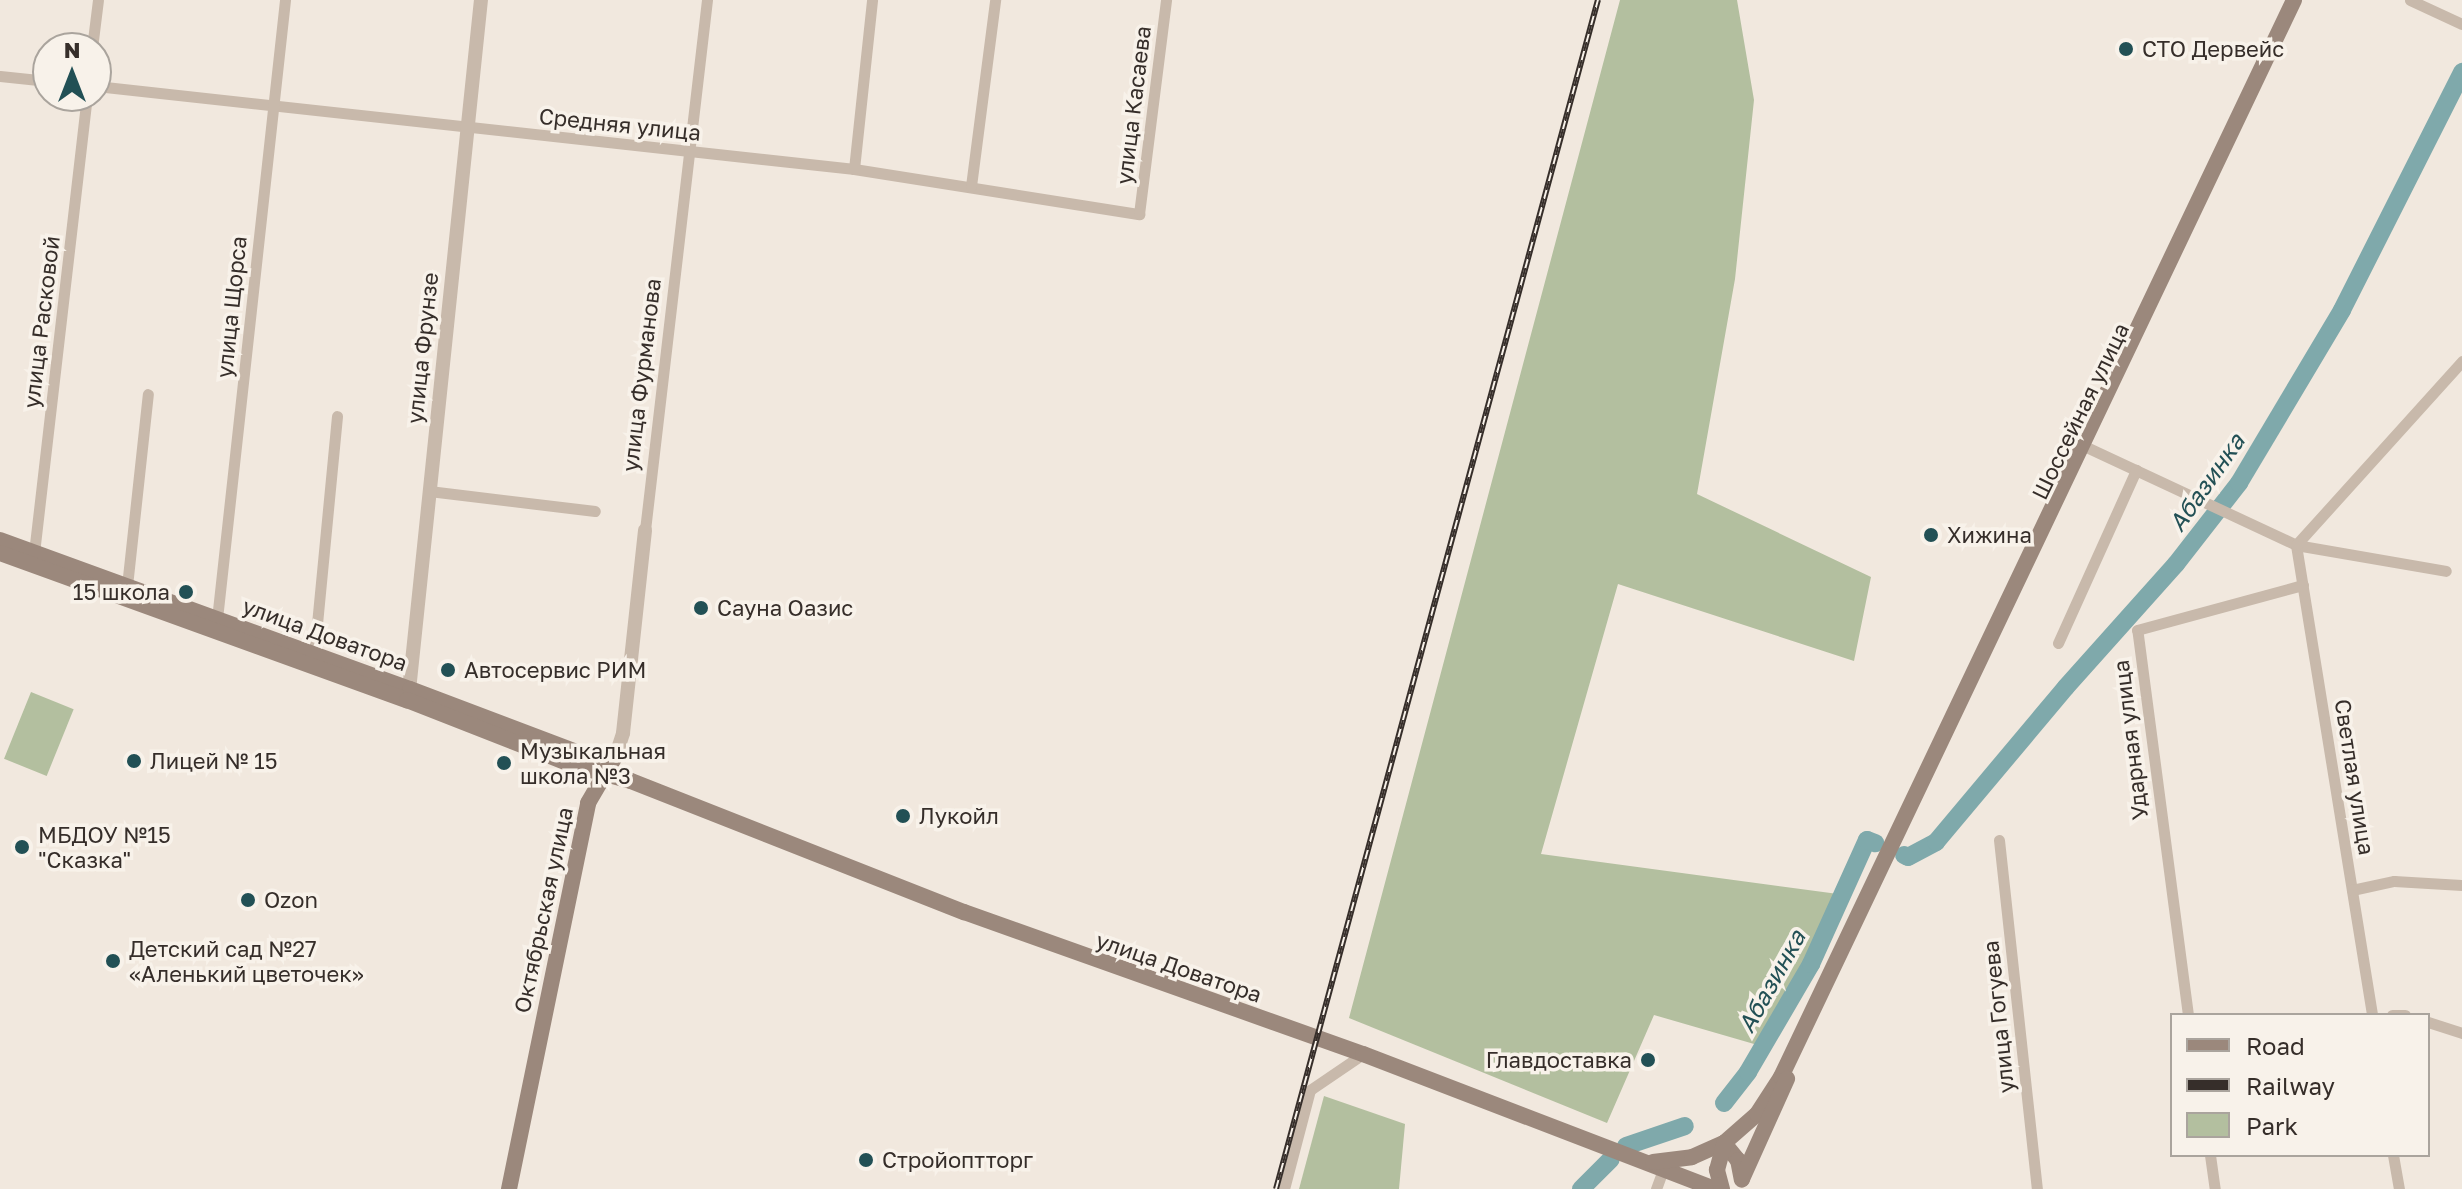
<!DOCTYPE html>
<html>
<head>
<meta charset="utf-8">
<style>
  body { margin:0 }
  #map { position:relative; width:2462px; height:1189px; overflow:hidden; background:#f1e8de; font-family:"Golos Text",sans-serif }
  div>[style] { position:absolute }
  .green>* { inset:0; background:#b3bf9f; transform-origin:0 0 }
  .river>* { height:18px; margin:-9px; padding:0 9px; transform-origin:9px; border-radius:9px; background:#7fa9ab }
  .minor>* { height:11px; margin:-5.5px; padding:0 5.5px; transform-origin:5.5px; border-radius:5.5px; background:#c8b9ab }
  .tertiary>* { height:14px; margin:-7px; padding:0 7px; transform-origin:7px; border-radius:7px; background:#c8b9ab }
  .secondary>* { height:16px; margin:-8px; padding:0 8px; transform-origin:8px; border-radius:8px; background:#9b887c }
  .rail>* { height:6px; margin-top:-3px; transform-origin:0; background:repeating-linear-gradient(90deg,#f8f2ea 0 9px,#362e2a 0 18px); box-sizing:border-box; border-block:2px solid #362e2a }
  .dots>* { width:22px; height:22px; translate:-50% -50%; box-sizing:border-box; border:4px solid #f8f2ea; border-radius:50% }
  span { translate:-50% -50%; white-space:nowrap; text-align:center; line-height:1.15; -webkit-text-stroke:7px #f8f2ea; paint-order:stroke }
  .poi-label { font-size:22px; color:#362e2a }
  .left { translate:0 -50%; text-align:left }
  .right { translate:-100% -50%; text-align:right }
  .street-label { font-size:22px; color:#362e2a }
  .water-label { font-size:24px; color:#225055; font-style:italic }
  .legend { position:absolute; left:2170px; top:1013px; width:260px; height:144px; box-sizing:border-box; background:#f8f2ea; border:2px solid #aaa49d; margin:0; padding:10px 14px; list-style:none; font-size:24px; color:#362e2a }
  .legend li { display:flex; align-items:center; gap:16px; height:40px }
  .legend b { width:40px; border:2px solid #aaa49d }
  .north { position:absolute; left:32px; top:32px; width:80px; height:80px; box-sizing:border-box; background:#f8f2ea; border:2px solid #aaa49d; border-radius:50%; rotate:0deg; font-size:22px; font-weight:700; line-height:32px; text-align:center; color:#362e2a }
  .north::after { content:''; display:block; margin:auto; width:28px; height:36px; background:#225055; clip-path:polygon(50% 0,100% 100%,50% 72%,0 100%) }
</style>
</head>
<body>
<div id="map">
  <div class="green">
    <i style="clip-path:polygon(1620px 0,1737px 0,1754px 100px,1735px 279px,1697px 494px,1871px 577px,1854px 661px,1618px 584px,1541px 854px,1838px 894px,1761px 1046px,1654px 1015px,1607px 1123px,1349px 1018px)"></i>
    <i style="left:31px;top:692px;width:46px;height:72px;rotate:22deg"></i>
    <i style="clip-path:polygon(1324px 1096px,1405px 1124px,1399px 1189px,1299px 1189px)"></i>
  </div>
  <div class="river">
    <i style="left:1904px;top:855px;width:4px;rotate:27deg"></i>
    <i style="left:1908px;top:857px;width:32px;rotate:-28deg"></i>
    <i style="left:1936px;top:842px;width:202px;rotate:-50deg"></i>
    <i style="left:2066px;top:687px;width:165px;rotate:-48.2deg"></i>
    <i style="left:2176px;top:564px;width:103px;rotate:-52.1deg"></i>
    <i style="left:2239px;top:483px;width:201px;rotate:-59.2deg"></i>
    <i style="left:2342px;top:310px;width:267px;rotate:-63.2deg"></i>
    <i style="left:1724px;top:1103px;width:39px;rotate:-52deg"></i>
    <i style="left:1748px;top:1072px;width:125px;rotate:-59.7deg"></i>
    <i style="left:1811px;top:964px;width:136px;rotate:-65.7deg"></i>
    <i style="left:1867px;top:840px;width:9px;rotate:21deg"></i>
    <i style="left:1626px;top:1146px;width:62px;rotate:-18.7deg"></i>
    <i style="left:1581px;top:1189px;width:42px;rotate:-45deg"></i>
  </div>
  <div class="minor">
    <i style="left:2410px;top:0;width:57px;rotate:24.8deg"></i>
    <i style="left:92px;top:48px;width:48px;rotate:-82.9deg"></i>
    <i style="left:0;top:76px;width:48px;rotate:5.9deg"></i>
    <i style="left:96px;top:86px;width:763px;rotate:6.25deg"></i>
    <i style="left:854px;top:169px;width:289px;rotate:9deg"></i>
    <i style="left:1139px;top:214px;width:216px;rotate:-82.8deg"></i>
    <i style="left:854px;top:169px;width:170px;rotate:-83.9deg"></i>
    <i style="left:971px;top:186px;width:188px;rotate:-82.6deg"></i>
    <i style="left:2082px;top:445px;width:236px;rotate:25deg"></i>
    <i style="left:2296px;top:545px;width:152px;rotate:9.8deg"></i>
    <i style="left:429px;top:491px;width:167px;rotate:6.9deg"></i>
    <i style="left:645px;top:530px;width:534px;rotate:-83.33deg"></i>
    <i style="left:2296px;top:545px;width:476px;rotate:80.8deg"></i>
    <i style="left:2296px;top:545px;width:248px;rotate:-47.9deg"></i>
    <i style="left:34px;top:553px;width:460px;rotate:-83.4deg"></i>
    <i style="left:127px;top:586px;width:193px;rotate:-83.8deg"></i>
    <i style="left:217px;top:619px;width:623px;rotate:-83.73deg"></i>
    <i style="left:2058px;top:643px;width:190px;rotate:-65.7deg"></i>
    <i style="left:314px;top:655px;width:240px;rotate:-84.5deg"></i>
    <i style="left:1999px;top:840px;width:351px;rotate:83.8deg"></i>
    <i style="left:2352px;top:890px;width:43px;rotate:-12.1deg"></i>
    <i style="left:2394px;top:881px;width:68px;rotate:3.4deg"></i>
    <i style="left:2188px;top:1015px;width:388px;rotate:-97.5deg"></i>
    <i style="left:2137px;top:630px;width:172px;rotate:-15.2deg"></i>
    <i style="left:2392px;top:1015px;width:13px"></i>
    <i style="left:2428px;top:1022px;width:36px;rotate:18deg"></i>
    <i style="left:2210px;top:1155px;width:34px;rotate:82deg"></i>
    <i style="left:2393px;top:1155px;width:35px;rotate:80deg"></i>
    <i style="left:1284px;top:1189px;width:102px;rotate:-75.3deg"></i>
    <i style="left:1310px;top:1090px;width:64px;rotate:-34.2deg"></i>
    <i style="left:1656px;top:1189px;width:20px;rotate:-70deg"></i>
  </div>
  <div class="tertiary">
    <i style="left:408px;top:700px;width:704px;rotate:-84.05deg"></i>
    <i style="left:616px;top:755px;width:23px;rotate:-72deg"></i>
    <i style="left:623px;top:733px;width:204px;rotate:-83.8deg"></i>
  </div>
  <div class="secondary">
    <i style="left:0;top:540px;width:436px;rotate:20deg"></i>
    <i style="left:410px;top:689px;width:178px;rotate:20.7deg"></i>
    <i style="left:577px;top:752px;width:32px;rotate:28deg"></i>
    <i style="left:0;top:553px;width:433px;rotate:19.9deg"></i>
    <i style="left:407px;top:700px;width:178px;rotate:21.4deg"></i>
    <i style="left:573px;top:765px;width:60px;rotate:15.4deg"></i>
    <i style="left:631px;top:781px;width:358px;rotate:21.5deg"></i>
    <i style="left:964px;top:912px;width:424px;rotate:19.6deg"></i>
    <i style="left:1363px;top:1054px;width:376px;rotate:21deg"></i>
    <i style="left:1724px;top:1143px;width:22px;rotate:51deg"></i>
    <i style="left:1738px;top:1160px;width:20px;rotate:79deg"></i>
    <i style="left:1653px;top:1162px;width:39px;rotate:-7deg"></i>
    <i style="left:1692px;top:1157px;width:35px;rotate:-24deg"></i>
    <i style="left:1724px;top:1143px;width:44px;rotate:-41.3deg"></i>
    <i style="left:1757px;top:1114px;width:44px;rotate:-57deg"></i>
    <i style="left:1781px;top:1077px;width:1193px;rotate:-64.53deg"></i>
    <i style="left:1742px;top:1179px;width:110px;rotate:-65.8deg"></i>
    <i style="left:509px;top:1189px;width:394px;rotate:-78.4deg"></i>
    <i style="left:588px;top:803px;width:56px;rotate:-59.7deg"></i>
    <i style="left:1722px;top:1189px;width:20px;rotate:-105deg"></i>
    <i style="left:1717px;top:1170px;width:28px;rotate:-75deg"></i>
  </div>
  <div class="rail">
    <i style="left:1276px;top:1189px;width:1232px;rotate:-74.85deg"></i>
  </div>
  <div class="dots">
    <i style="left:2126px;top:49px;background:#225055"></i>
    <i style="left:1931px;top:535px;background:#225055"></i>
    <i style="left:186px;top:592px;background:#225055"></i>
    <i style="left:701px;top:608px;background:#225055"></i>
    <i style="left:448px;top:670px;background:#225055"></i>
    <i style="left:134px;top:761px;background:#225055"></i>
    <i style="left:504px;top:763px;background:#225055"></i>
    <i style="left:903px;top:816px;background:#225055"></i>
    <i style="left:22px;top:847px;background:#225055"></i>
    <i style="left:248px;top:900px;background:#225055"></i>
    <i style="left:113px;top:961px;background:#225055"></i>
    <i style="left:1648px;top:1060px;background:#225055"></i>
    <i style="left:866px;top:1160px;background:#225055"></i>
  </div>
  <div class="poi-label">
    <span class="left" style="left:2142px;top:49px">СТО Дервейс</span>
    <span class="left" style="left:1947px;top:535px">Хижина</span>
    <span class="right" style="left:170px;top:592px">15 школа</span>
    <span class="left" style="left:717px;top:608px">Сауна Оазис</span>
    <span class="left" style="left:464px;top:670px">Автосервис РИМ</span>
    <span class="left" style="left:520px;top:763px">Музыкальная<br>школа №3</span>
    <span class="left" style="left:150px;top:761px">Лицей № 15</span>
    <span class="left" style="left:919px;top:816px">Лукойл</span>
    <span class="left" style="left:38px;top:847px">МБДОУ №15<br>"Сказка"</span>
    <span class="left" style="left:264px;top:900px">Ozon</span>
    <span class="left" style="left:129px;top:961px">Детский сад №27<br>«Аленький цветочек»</span>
    <span class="right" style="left:1632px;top:1060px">Главдоставка</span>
    <span class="left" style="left:882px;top:1160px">Стройоптторг</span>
  </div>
  <div class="street-label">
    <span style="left:1133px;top:105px;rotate:-83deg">улица Касаева</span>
    <span style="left:620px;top:124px;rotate:6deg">Средняя улица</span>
    <span style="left:231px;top:307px;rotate:-84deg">улица Щорса</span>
    <span style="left:41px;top:322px;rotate:-83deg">улица Расковой</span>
    <span style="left:422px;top:348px;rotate:-84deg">улица Фрунзе</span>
    <span style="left:641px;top:375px;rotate:-83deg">улица Фурманова</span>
    <span style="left:2080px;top:411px;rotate:-64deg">Шоссейная улица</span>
    <span style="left:325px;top:634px;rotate:20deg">улица Доватора</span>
    <span style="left:2130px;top:740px;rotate:-97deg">Ударная улица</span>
    <span style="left:2355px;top:777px;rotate:81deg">Светлая улица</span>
    <span style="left:543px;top:910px;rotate:-78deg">Октябрьская улица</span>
    <span style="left:1179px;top:967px;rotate:19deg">улица Доватора</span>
    <span style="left:1998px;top:1017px;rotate:-96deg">улица Гогуева</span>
  </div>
  <div class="water-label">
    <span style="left:2206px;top:482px;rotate:-55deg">Абазинка</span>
    <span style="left:1771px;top:981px;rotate:-61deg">Абазинка</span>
  </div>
  <ul class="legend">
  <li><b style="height:10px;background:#9b887c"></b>Road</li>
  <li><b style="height:10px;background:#362e2a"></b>Railway</li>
  <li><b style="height:22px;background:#b3bf9f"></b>Park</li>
  </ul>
  <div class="north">N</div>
</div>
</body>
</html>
